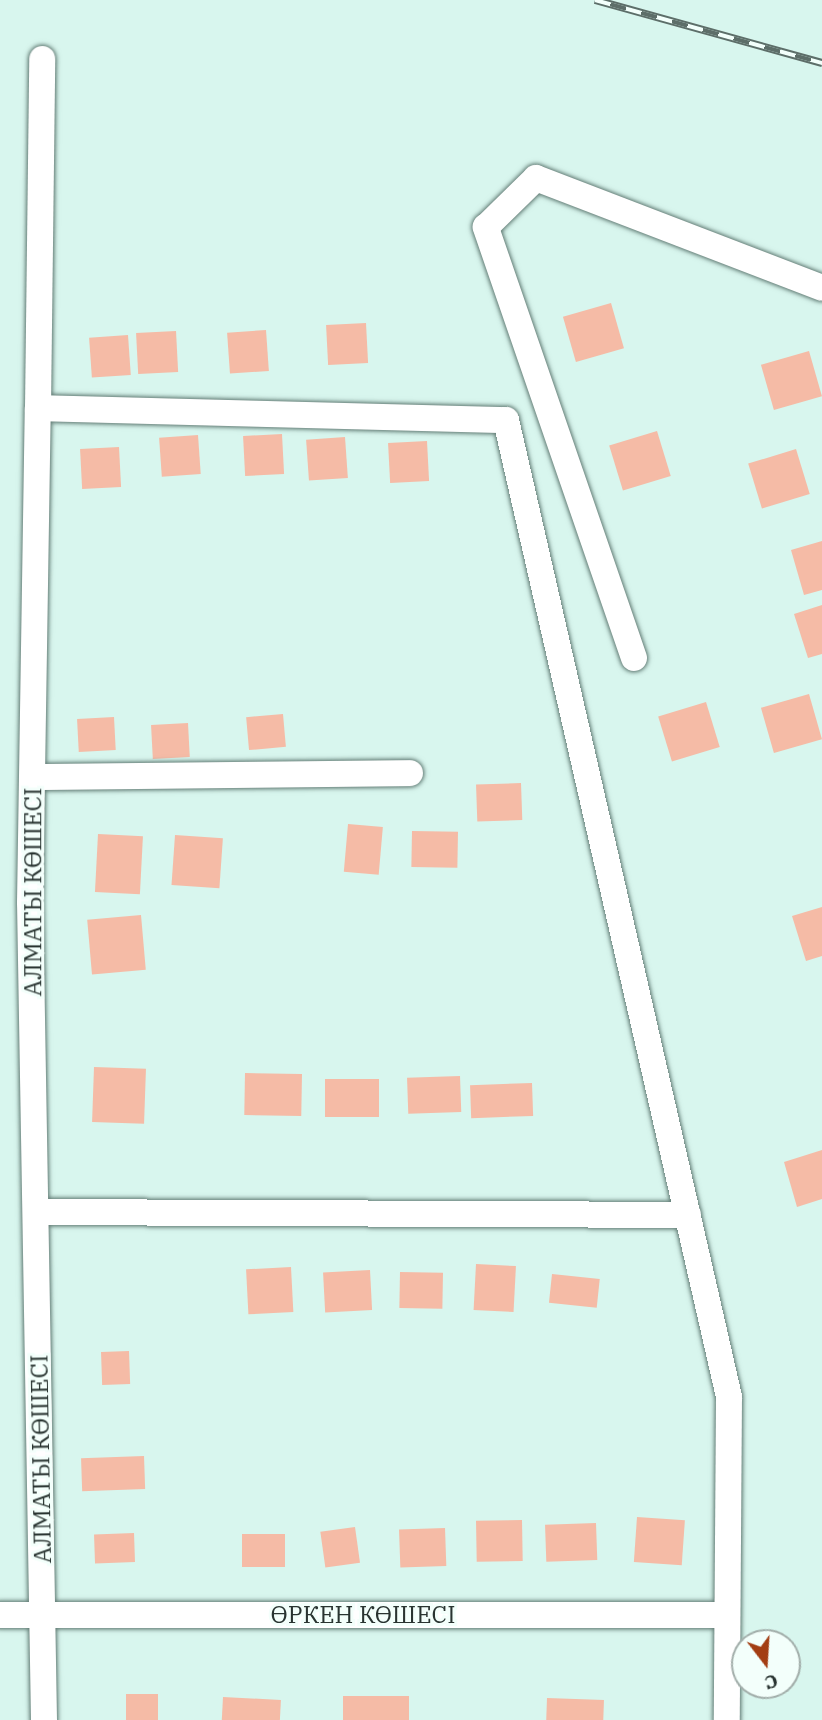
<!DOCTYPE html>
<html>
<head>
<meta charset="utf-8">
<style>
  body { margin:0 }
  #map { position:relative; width:822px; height:1720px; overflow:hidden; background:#d8f6ee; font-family:"IBM Plex Serif",serif }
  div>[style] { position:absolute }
  .building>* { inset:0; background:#f5bba6; transform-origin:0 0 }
  .roads { filter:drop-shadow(0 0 2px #647e77) drop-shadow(0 0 2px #647e77) }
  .minor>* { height:26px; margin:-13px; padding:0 13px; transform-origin:13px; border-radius:13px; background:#fff }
  .rail>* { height:8px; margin-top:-4px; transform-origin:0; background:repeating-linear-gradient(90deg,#f3fffb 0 16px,#5d6e69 0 32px); box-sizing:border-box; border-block:2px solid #5d6e69 }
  span { translate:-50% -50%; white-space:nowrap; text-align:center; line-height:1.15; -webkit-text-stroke:6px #f3fffb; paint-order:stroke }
  .street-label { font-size:24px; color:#293431 }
  .north { position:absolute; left:731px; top:1629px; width:70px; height:70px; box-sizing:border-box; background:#f3fffb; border:2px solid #a2aeaa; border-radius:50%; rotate:163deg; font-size:19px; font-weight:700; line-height:28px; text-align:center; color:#293431 }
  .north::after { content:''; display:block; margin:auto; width:24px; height:32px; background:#a33e13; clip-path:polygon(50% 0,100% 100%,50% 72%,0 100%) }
</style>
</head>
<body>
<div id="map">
  <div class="building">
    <i style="left:611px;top:303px;width:47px;height:50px;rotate:74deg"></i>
    <i style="left:366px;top:323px;width:40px;height:40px;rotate:87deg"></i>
    <i style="left:266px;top:330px;width:41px;height:39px;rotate:86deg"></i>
    <i style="left:176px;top:331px;width:41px;height:40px;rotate:87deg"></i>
    <i style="left:128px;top:335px;width:40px;height:39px;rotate:86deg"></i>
    <i style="left:809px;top:351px;width:47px;height:50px;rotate:74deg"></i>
    <i style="left:657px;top:431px;width:47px;height:50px;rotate:73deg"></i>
    <i style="left:282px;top:434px;width:40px;height:39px;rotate:87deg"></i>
    <i style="left:198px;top:435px;width:39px;height:39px;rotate:86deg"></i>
    <i style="left:345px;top:437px;width:41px;height:39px;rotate:86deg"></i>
    <i style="left:427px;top:441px;width:40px;height:39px;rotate:87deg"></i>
    <i style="left:119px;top:447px;width:40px;height:39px;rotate:87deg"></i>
    <i style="left:796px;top:449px;width:47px;height:50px;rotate:73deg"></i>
    <i style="clip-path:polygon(822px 541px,822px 590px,804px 595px,791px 550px)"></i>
    <i style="clip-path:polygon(822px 605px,822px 654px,808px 658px,794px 614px)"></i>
    <i style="left:809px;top:694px;width:47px;height:50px;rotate:74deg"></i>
    <i style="left:706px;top:702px;width:47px;height:50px;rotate:73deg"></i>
    <i style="left:283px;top:714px;width:33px;height:37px;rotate:85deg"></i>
    <i style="left:114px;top:717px;width:33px;height:37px;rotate:87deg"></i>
    <i style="left:188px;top:723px;width:34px;height:37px;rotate:87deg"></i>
    <i style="left:521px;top:783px;width:37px;height:45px;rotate:88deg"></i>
    <i style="left:348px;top:824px;width:35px;height:48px;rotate:5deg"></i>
    <i style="left:412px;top:831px;width:46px;height:36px;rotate:1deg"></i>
    <i style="left:98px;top:834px;width:45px;height:58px;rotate:3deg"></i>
    <i style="left:175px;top:835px;width:48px;height:50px;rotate:4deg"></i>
    <i style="clip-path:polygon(822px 907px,822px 956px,806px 961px,792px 916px)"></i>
    <i style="left:141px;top:915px;width:55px;height:54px;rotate:85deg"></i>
    <i style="left:94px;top:1067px;width:52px;height:55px;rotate:2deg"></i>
    <i style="left:245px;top:1073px;width:57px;height:42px;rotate:1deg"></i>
    <i style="left:460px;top:1076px;width:36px;height:53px;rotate:88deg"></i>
    <i style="left:379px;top:1079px;width:38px;height:54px;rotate:90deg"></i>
    <i style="left:532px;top:1083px;width:33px;height:62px;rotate:88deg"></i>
    <i style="clip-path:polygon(822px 1150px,822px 1199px,797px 1207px,784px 1162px)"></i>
    <i style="left:476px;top:1264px;width:40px;height:46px;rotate:3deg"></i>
    <i style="left:291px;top:1267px;width:45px;height:45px;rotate:87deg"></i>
    <i style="left:370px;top:1270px;width:40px;height:47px;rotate:87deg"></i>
    <i style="left:400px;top:1272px;width:43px;height:36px;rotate:1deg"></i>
    <i style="left:552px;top:1274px;width:48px;height:29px;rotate:6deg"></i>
    <i style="left:129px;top:1351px;width:33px;height:28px;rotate:88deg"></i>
    <i style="left:144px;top:1456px;width:33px;height:63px;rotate:88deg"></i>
    <i style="left:637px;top:1517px;width:48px;height:45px;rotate:4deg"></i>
    <i style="left:522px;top:1520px;width:41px;height:46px;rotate:89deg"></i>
    <i style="left:596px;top:1523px;width:37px;height:51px;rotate:88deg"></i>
    <i style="left:355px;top:1527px;width:36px;height:35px;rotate:82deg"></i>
    <i style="left:445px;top:1528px;width:38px;height:46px;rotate:88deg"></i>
    <i style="left:134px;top:1533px;width:29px;height:40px;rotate:88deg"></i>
    <i style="left:242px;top:1534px;width:43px;height:33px"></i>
    <i style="left:126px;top:1694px;width:32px;height:26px"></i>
    <i style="left:409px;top:1696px;width:24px;height:66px;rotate:90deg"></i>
    <i style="left:223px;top:1697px;width:58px;height:23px;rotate:3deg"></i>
    <i style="left:547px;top:1698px;width:57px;height:22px;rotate:2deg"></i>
  </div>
  <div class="roads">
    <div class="minor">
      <i style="left:38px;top:408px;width:349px;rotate:-89.3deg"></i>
      <i style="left:634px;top:658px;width:456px;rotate:-109deg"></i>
      <i style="left:486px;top:227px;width:70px;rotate:-44.4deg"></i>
      <i style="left:536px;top:178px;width:306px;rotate:21deg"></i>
      <i style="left:33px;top:777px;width:377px;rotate:-0.6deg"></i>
      <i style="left:36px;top:1212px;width:652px;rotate:0.26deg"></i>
      <i style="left:0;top:1615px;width:726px"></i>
      <i style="left:44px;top:1720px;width:817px;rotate:-90.98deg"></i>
      <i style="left:30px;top:903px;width:495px;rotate:-89.1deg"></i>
      <i style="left:38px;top:408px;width:468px;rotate:1.5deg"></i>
      <i style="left:506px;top:420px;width:1002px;rotate:77.14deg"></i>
      <i style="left:729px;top:1397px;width:323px;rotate:90.4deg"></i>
    </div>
  </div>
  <div class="rail">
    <i style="left:595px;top:0;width:236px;rotate:15.5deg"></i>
  </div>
  <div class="street-label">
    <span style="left:33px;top:892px;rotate:-90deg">АЛМАТЫ КӨШЕСІ</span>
    <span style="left:41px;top:1459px;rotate:-91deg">АЛМАТЫ КӨШЕСІ</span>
    <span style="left:363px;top:1615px">ӨРКЕН КӨШЕСІ</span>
  </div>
  <div class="north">С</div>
</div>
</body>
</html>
